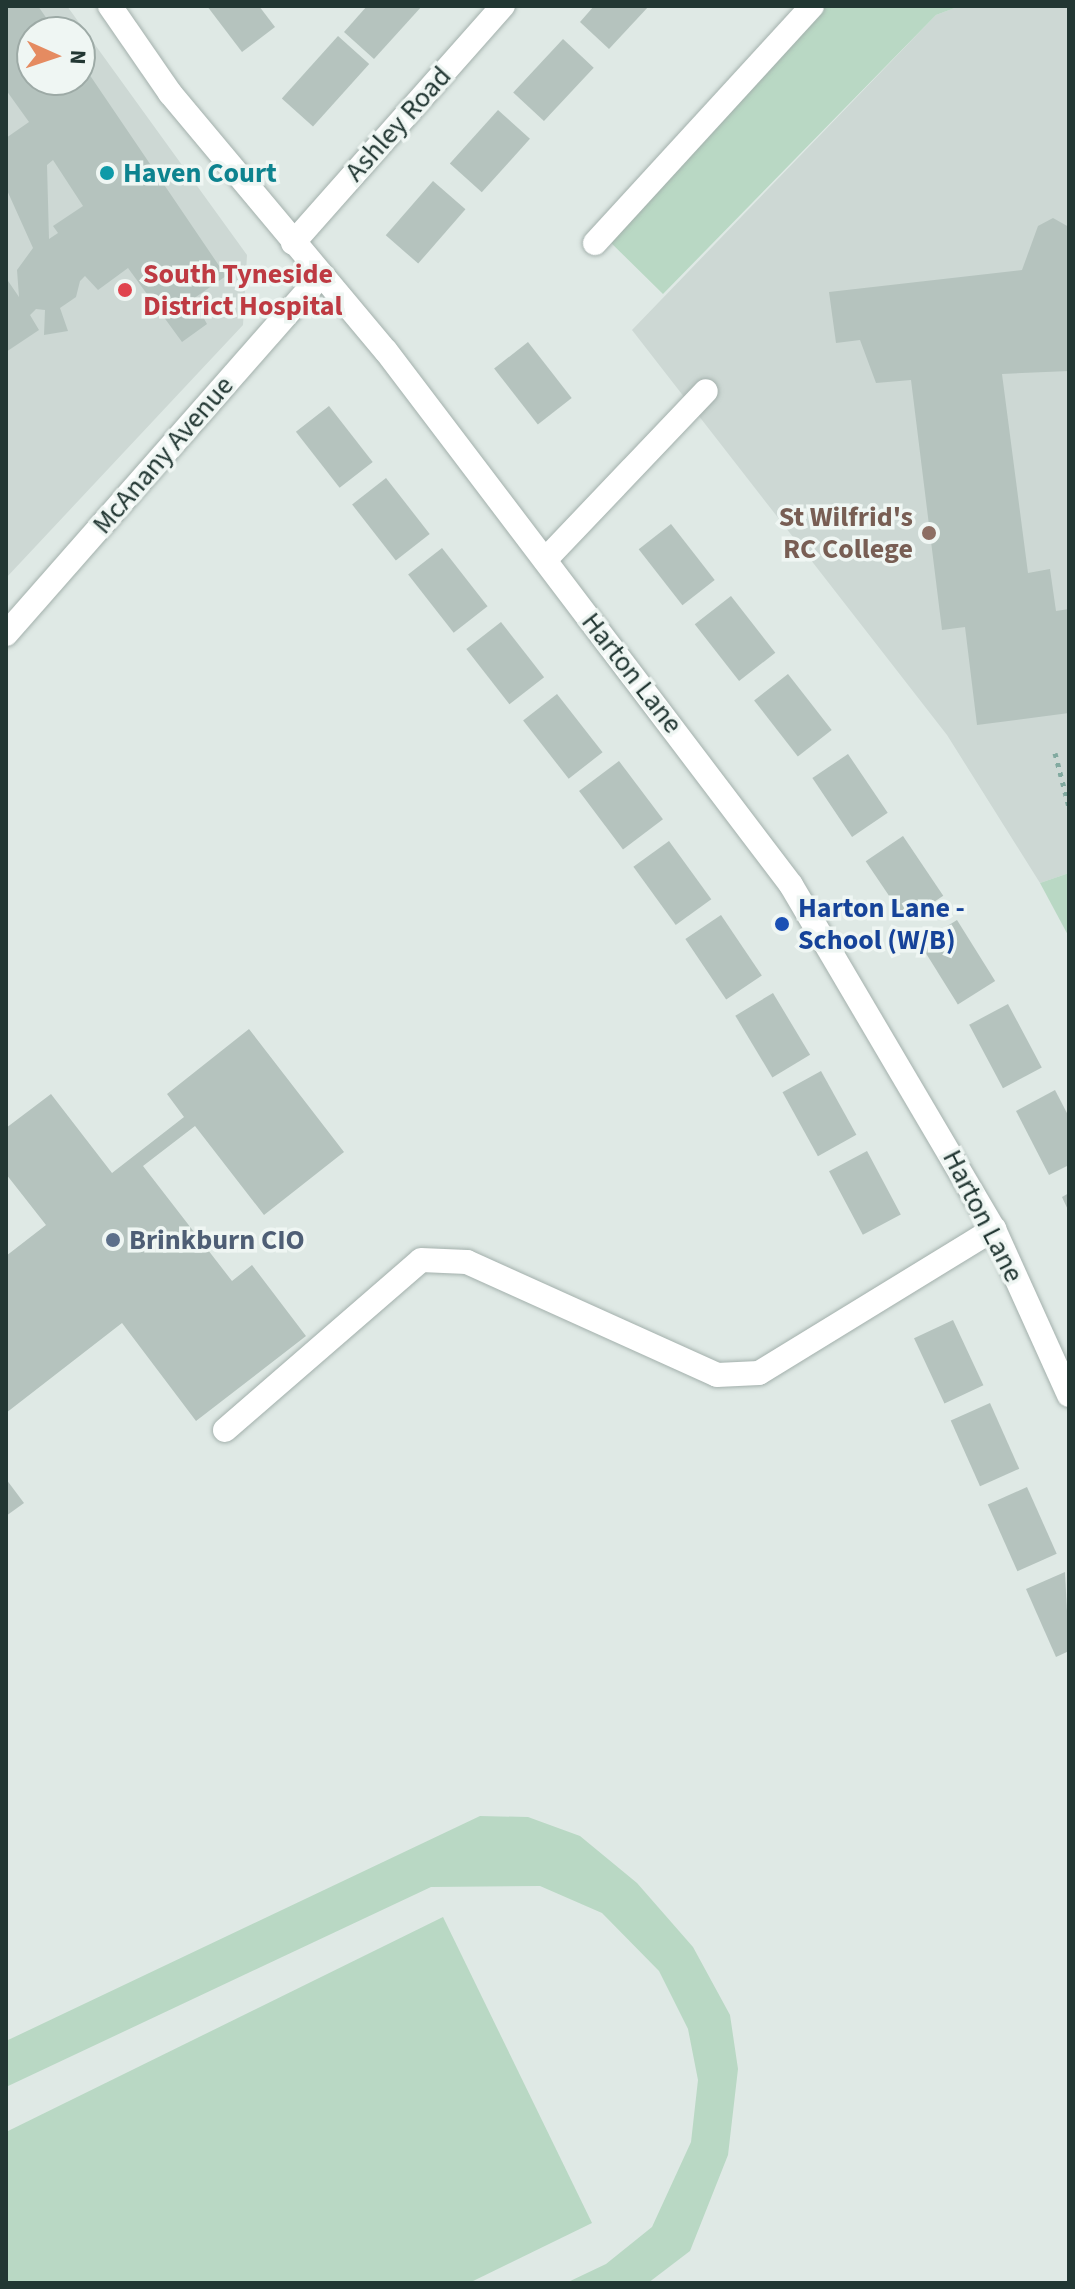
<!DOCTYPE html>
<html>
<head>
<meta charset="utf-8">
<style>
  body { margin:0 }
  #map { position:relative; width:1075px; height:2289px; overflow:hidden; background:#dfe9e5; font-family:"Source Sans 3",sans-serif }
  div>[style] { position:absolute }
  .built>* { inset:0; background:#cdd8d4 }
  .green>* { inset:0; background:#b9d8c4 }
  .building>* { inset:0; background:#b5c3be; transform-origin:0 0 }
  .path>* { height:5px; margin-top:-2.5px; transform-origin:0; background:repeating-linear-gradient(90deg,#82aaa0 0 4px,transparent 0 10px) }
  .roads { filter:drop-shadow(0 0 2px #a3b0ac) drop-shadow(0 0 2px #a3b0ac) }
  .minor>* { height:24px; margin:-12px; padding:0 12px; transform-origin:12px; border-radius:12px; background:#fff }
  .dots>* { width:22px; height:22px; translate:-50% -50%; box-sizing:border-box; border:4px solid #eff6f3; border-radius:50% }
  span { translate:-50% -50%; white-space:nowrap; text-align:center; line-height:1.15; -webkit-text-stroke:7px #eff6f3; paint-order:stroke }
  .street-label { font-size:28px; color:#223733 }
  .culture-label { font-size:28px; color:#0d838f; font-weight:700 }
  .left { translate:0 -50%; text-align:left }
  .health-label { font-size:28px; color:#be3a42; font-weight:700 }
  .education-label { font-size:28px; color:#785e54; font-weight:700 }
  .right { translate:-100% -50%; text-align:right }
  .transit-label { font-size:28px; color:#164399; font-weight:700 }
  .service-label { font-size:28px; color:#4e5e75; font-weight:700 }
  .frame { position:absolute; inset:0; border:8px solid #223733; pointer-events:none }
  .north { position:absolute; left:16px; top:16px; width:80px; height:80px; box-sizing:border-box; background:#eff6f3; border:2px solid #9daaa6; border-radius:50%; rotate:93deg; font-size:22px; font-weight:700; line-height:32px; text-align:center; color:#223733 }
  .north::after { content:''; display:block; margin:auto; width:28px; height:36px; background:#e58b61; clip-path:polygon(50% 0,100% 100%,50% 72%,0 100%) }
</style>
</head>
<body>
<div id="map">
  <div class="built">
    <i style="clip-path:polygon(evenodd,6px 6px,67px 6px,247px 255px,243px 325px,6px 578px,6px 6px,32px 32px,80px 32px,80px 80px,32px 80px,32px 32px)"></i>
    <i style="clip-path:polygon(960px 6px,1069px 6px,1069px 873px,1040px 883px,947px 735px,632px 330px,936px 15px)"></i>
  </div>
  <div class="green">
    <i style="clip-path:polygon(812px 6px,960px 6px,936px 15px,663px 294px,603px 235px)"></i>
    <i style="clip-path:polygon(1069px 873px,1069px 937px,1040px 883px)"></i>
    <i style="clip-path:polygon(480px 1816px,528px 1817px,580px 1836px,637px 1883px,693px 1947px,730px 2015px,738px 2069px,728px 2155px,690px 2251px,648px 2283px,566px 2283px,606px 2264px,652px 2227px,691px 2142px,698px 2080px,688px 2029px,659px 1971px,602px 1913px,540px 1886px,431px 1887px,6px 2087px,6px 2041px)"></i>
    <i style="clip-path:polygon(443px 1917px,592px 2223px,469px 2283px,7px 2283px,6px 2132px)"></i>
  </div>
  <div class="building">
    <i style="clip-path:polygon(evenodd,6px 6px,38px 6px,56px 32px,32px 32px,32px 80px,80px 80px,85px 68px,226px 276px,193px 299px,207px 324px,182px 342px,128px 268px,98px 290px,85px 276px,80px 281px,76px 297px,60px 308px,68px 331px,44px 335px,45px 310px,36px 309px,30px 315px,39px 330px,6px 352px,6px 278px,19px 297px,17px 270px,33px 248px,6px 188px,6px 138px,29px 122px,6px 90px,6px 6px,53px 160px,83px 206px,53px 226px,58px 233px,49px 239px,47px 165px,53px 160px)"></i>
    <i style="clip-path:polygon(207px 6px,259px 6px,275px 27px,242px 52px)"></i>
    <i style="clip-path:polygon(367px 6px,422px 6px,374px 59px,344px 32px)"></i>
    <i style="clip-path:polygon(594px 6px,649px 6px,609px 49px,580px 22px)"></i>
    <i style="left:338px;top:36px;width:42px;height:84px;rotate:42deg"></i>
    <i style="left:563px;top:39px;width:42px;height:73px;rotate:43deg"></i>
    <i style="left:498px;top:110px;width:43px;height:72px;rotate:42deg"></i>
    <i style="left:433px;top:181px;width:43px;height:72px;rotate:41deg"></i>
    <i style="clip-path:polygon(1053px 218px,1069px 227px,1069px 371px,1002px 374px,1028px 573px,1050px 569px,1056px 611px,1069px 609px,1069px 713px,977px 725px,965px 627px,942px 630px,911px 380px,876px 383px,860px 340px,836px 343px,829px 292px,1022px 270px,1038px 226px)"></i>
    <i style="left:528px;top:342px;width:71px;height:43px;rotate:52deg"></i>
    <i style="left:329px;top:406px;width:71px;height:42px;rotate:52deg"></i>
    <i style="left:386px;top:478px;width:71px;height:43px;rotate:52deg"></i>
    <i style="left:671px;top:524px;width:71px;height:41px;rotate:52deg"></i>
    <i style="left:442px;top:548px;width:74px;height:43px;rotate:52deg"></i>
    <i style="left:731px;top:596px;width:72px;height:46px;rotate:52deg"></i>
    <i style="left:501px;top:622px;width:70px;height:44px;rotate:52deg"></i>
    <i style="left:788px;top:674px;width:71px;height:43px;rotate:52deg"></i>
    <i style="left:557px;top:694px;width:74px;height:43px;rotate:52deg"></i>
    <i style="left:848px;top:754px;width:71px;height:43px;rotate:56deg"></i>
    <i style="left:619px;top:761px;width:73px;height:50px;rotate:53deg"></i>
    <i style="left:903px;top:836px;width:72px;height:45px;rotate:56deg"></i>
    <i style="left:669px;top:841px;width:72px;height:44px;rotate:54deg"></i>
    <i style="left:721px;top:915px;width:73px;height:43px;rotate:56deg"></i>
    <i style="left:957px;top:920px;width:72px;height:44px;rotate:58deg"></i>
    <i style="left:773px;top:993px;width:72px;height:44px;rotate:59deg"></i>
    <i style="left:1008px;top:1004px;width:72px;height:44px;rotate:62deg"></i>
    <i style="clip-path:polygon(249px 1029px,344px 1152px,264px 1215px,195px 1126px,143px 1166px,232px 1281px,252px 1265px,306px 1336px,196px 1421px,122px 1323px,6px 1413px,6px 1256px,46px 1225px,6px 1174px,6px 1128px,51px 1094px,112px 1173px,184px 1117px,167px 1094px)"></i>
    <i style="left:821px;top:1071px;width:73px;height:44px;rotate:61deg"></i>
    <i style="clip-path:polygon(1055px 1090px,1069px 1117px,1069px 1165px,1049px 1175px,1016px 1111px)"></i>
    <i style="left:867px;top:1151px;width:72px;height:43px;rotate:62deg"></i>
    <i style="clip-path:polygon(1069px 1193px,1069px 1212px,1062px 1197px)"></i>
    <i style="left:953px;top:1320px;width:72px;height:43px;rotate:65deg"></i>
    <i style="left:990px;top:1403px;width:72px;height:43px;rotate:66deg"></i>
    <i style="clip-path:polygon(6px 1479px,24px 1503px,6px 1516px)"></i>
    <i style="left:1027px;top:1487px;width:73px;height:43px;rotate:66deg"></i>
    <i style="clip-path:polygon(1065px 1572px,1069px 1651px,1056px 1657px,1026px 1589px)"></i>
  </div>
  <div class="path">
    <i style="left:1055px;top:753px;width:56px;rotate:75.5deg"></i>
  </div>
  <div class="roads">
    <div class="minor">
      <i style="left:110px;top:6px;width:106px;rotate:55.4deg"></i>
      <i style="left:170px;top:93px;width:336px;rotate:50.1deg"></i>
      <i style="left:386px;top:351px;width:670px;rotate:52.82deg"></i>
      <i style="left:791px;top:885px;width:399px;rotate:59.5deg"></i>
      <i style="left:994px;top:1229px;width:182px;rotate:65.7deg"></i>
      <i style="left:293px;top:243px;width:317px;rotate:-48.5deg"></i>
      <i style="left:595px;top:243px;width:321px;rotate:-47.5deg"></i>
      <i style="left:545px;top:560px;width:233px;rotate:-46.4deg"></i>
      <i style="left:6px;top:634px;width:478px;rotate:-48.7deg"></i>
      <i style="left:225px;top:1430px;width:259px;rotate:-40.9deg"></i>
      <i style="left:421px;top:1260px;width:46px;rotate:2.5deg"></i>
      <i style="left:467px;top:1262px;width:274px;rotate:24.3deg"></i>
      <i style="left:717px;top:1375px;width:42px;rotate:-2.7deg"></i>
      <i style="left:759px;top:1373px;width:276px;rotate:-31.5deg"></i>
    </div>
  </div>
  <div class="dots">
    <i style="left:107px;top:173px;background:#0f9aa8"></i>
    <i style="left:125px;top:290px;background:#e0444e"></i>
    <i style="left:929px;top:533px;background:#8d6e63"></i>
    <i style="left:782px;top:924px;background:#1a4fb4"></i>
    <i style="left:113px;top:1240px;background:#5c6f8a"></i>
  </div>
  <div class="street-label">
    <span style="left:398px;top:124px;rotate:-48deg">Ashley Road</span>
    <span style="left:163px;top:455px;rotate:-49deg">McAnany Avenue</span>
    <span style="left:632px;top:673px;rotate:52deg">Harton Lane</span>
    <span style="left:983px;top:1216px;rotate:63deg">Harton Lane</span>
  </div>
  <div class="culture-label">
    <span class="left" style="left:123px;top:173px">Haven Court</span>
  </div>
  <div class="health-label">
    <span class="left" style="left:143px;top:290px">South Tyneside<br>District Hospital</span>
  </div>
  <div class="education-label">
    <span class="right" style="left:913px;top:533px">St Wilfrid's<br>RC College</span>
  </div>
  <div class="transit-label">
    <span class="left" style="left:798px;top:924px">Harton Lane -<br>School (W/B)</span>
  </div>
  <div class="service-label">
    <span class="left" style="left:129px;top:1240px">Brinkburn CIO</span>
  </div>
  <div class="frame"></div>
  <div class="north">N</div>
</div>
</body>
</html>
